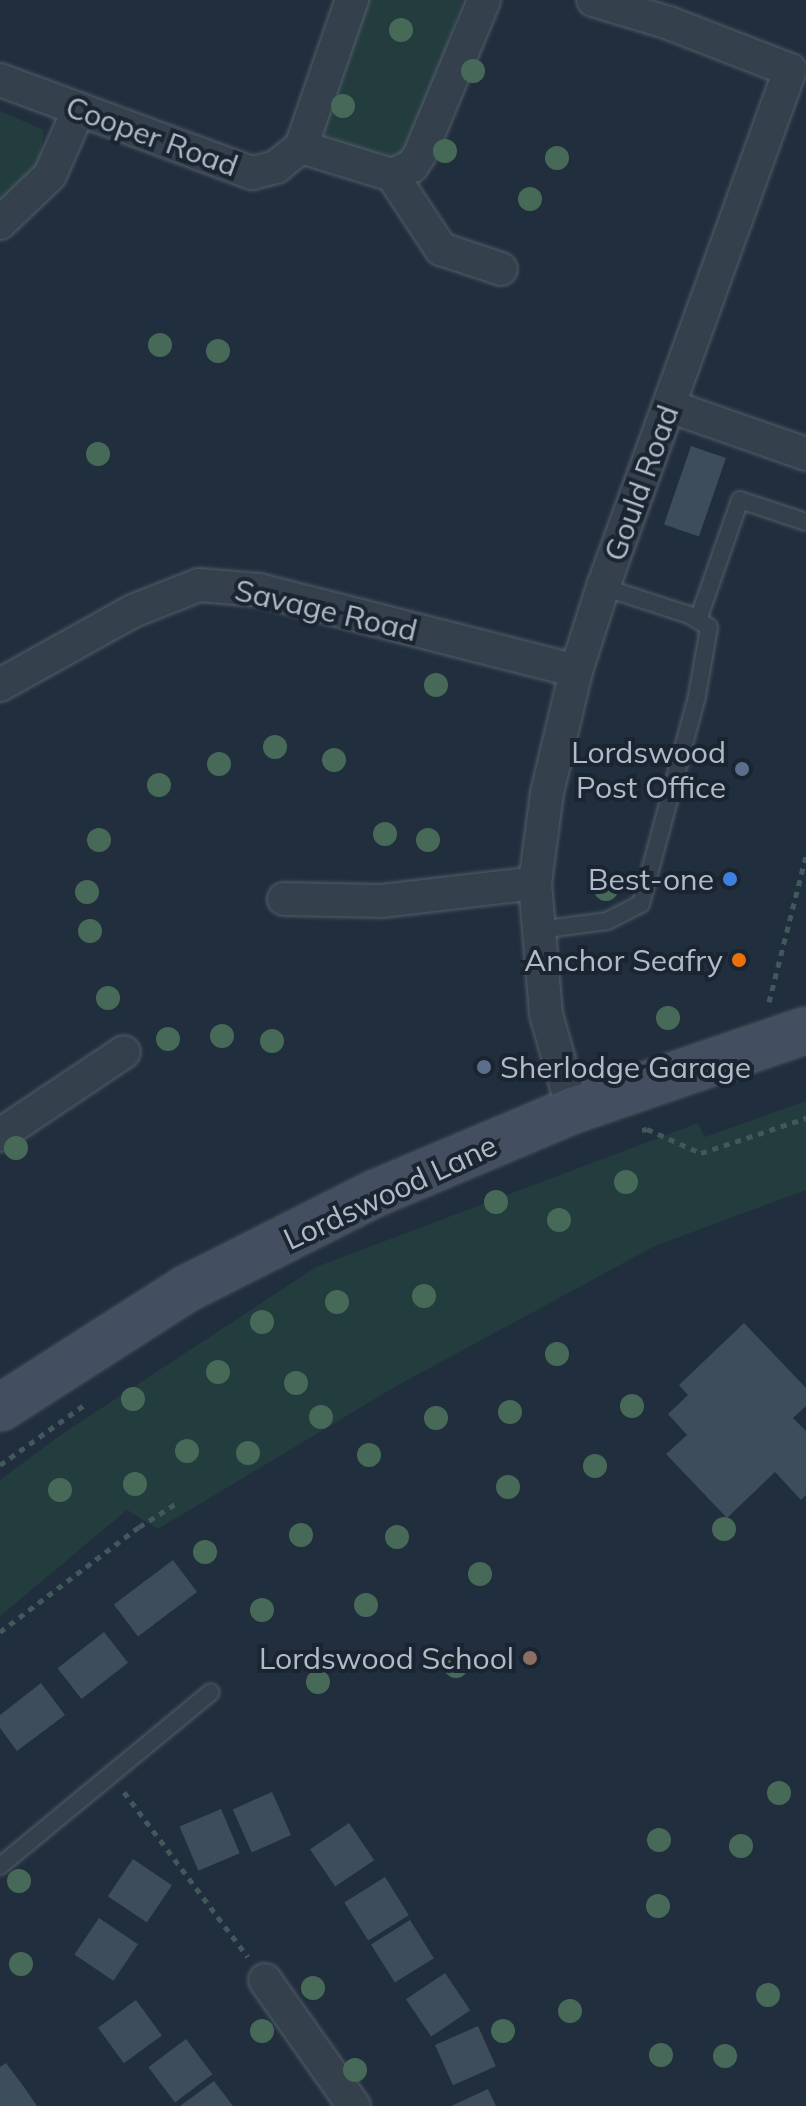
<!DOCTYPE html>
<html>
<head>
<meta charset="utf-8">
<style>
  body { margin:0 }
  #map { position:relative; width:806px; height:2106px; overflow:hidden; background:#212e3d; font-family:Mulish,sans-serif }
  div>[style] { position:absolute }
  .green>* { inset:0; background:#233c3e }
  .building>* { inset:0; background:#3d4d5c; transform-origin:0 0 }
  .path>* { height:5px; margin-top:-2.5px; transform-origin:0; background:repeating-linear-gradient(90deg,#41595b 0 6px,transparent 0 12px) }
  .roads { filter:drop-shadow(0 0 2px #535e6a) drop-shadow(0 0 2px #535e6a) }
  .lane>* { height:16px; margin:-8px; padding:0 8px; transform-origin:8px; border-radius:8px; background:#35404d }
  .street>* { height:32px; margin:-16px; padding:0 16px; transform-origin:16px; border-radius:16px; background:#35404d }
  .secondary>* { height:44px; margin:-22px; padding:0 22px; transform-origin:22px; border-radius:22px; background:#434f60 }
  .trees>* { width:24px; height:24px; margin:-12px; border-radius:50%; background:#476a58 }
  .dots>* { width:22px; height:22px; translate:-50% -50%; box-sizing:border-box; border:4px solid #1a2531; border-radius:50% }
  span { translate:-50% -50%; white-space:nowrap; text-align:center; line-height:1.15; -webkit-text-stroke:8px #1a2531; paint-order:stroke }
  .street-label { font-size:30px; color:#b0bbc8 }
  .poi-label { font-size:30px; color:#b0bbc8 }
  .right { translate:-100% -50%; text-align:right }
  .left { translate:0 -50%; text-align:left }
</style>
</head>
<body>
<div id="map">
  <div class="green">
    <i style="clip-path:polygon(368px 0,462px 0,417px 143px,403px 163px,329px 141px,316px 124px)"></i>
    <i style="clip-path:polygon(0 111px,44px 130px,39px 168px,0 204px)"></i>
    <i style="clip-path:polygon(806px 1101px,806px 1190px,655px 1246px,393px 1388px,158px 1529px,127px 1510px,0 1616px,0 1480px,62px 1434px,316px 1267px,698px 1123px,705px 1137px)"></i>
  </div>
  <div class="building">
    <i style="left:691px;top:446px;width:37px;height:83px;rotate:19deg"></i>
    <i style="clip-path:polygon(744px 1323px,806px 1388px,806px 1406px,793px 1418px,806px 1431px,806px 1495px,801px 1500px,775px 1472px,727px 1518px,666px 1454px,687px 1435px,668px 1414px,688px 1395px,679px 1385px)"></i>
    <i style="left:173px;top:1560px;width:40px;height:74px;rotate:53deg"></i>
    <i style="left:104px;top:1632px;width:39px;height:59px;rotate:52deg"></i>
    <i style="clip-path:polygon(41px 1683px,65px 1715px,17px 1751px,0 1728px,0 1715px)"></i>
    <i style="left:272px;top:1792px;width:47px;height:43px;rotate:66deg"></i>
    <i style="left:221px;top:1809px;width:48px;height:45px;rotate:67deg"></i>
    <i style="left:349px;top:1823px;width:45px;height:47px;rotate:56deg"></i>
    <i style="left:133px;top:1859px;width:47px;height:45px;rotate:34deg"></i>
    <i style="left:385px;top:1877px;width:45px;height:48px;rotate:58deg"></i>
    <i style="left:99px;top:1918px;width:47px;height:44px;rotate:34deg"></i>
    <i style="left:410px;top:1920px;width:45px;height:46px;rotate:58deg"></i>
    <i style="left:445px;top:1973px;width:45px;height:47px;rotate:56deg"></i>
    <i style="left:136px;top:2000px;width:44px;height:47px;rotate:54deg"></i>
    <i style="left:478px;top:2026px;width:44px;height:47px;rotate:66deg"></i>
    <i style="left:186px;top:2039px;width:44px;height:47px;rotate:53deg"></i>
    <i style="clip-path:polygon(6px 2063px,24px 2087px,37px 2106px,0 2106px,0 2067px)"></i>
    <i style="clip-path:polygon(214px 2081px,233px 2106px,180px 2106px)"></i>
    <i style="clip-path:polygon(488px 2089px,496px 2106px,451px 2106px)"></i>
  </div>
  <div class="path">
    <i style="left:769px;top:1002px;width:151px;rotate:-75.8deg"></i>
    <i style="left:642px;top:1130px;width:5px;rotate:-11deg"></i>
    <i style="left:647px;top:1129px;width:59px;rotate:24deg"></i>
    <i style="left:701px;top:1153px;width:111px;rotate:-18.4deg"></i>
    <i style="left:0;top:1465px;width:107px;rotate:-35.5deg"></i>
    <i style="left:0;top:1632px;width:174px;rotate:-37.1deg"></i>
    <i style="left:139px;top:1527px;width:45px;rotate:-32.3deg"></i>
    <i style="left:124px;top:1792px;width:206px;rotate:53.1deg"></i>
  </div>
  <div class="roads">
    <div class="lane">
      <i style="left:698px;top:620px;width:127px;rotate:-70.7deg"></i>
      <i style="left:740px;top:500px;width:70px;rotate:18.4deg"></i>
      <i style="left:539px;top:930px;width:69px;rotate:-7.5deg"></i>
      <i style="left:607px;top:921px;width:38px;rotate:-27deg"></i>
      <i style="left:641px;top:904px;width:215px;rotate:-74.9deg"></i>
      <i style="left:697px;top:696px;width:70px;rotate:-80.1deg"></i>
      <i style="left:709px;top:627px;width:23px;rotate:-149deg"></i>
      <i style="left:689px;top:615px;width:90px;rotate:-162deg"></i>
      <i style="left:0;top:1866px;width:273px;rotate:-39.5deg"></i>
    </div>
    <div class="street">
      <i style="left:0;top:80px;width:269px;rotate:20.3deg"></i>
      <i style="left:252px;top:173px;width:25px;rotate:-14deg"></i>
      <i style="left:276px;top:167px;width:32px;rotate:-39deg"></i>
      <i style="left:301px;top:147px;width:156px;rotate:-70.9deg"></i>
      <i style="left:301px;top:147px;width:95px;rotate:17.1deg"></i>
      <i style="left:392px;top:175px;width:22px;rotate:-24deg"></i>
      <i style="left:412px;top:166px;width:14px;rotate:-56deg"></i>
      <i style="left:420px;top:154px;width:167px;rotate:-67.4deg"></i>
      <i style="left:392px;top:175px;width:89px;rotate:56.5deg"></i>
      <i style="left:441px;top:249px;width:63px;rotate:18.4deg"></i>
      <i style="left:0;top:223px;width:69px;rotate:-43.8deg"></i>
      <i style="left:50px;top:175px;width:72px;rotate:-66.3deg"></i>
      <i style="left:669px;top:406px;width:145px;rotate:19.3deg"></i>
      <i style="left:0;top:685px;width:152px;rotate:-29.1deg"></i>
      <i style="left:133px;top:611px;width:71px;rotate:-21.5deg"></i>
      <i style="left:199px;top:585px;width:60px;rotate:4.8deg"></i>
      <i style="left:259px;top:590px;width:327px;rotate:14.3deg"></i>
      <i style="left:284px;top:899px;width:98px;rotate:1.2deg"></i>
      <i style="left:382px;top:901px;width:154px;rotate:-6.7deg"></i>
      <i style="left:573px;top:1110px;width:100px;rotate:-105.7deg"></i>
      <i style="left:546px;top:1014px;width:131px;rotate:-94.8deg"></i>
      <i style="left:535px;top:883px;width:91px;rotate:-82.4deg"></i>
      <i style="left:547px;top:793px;width:125px;rotate:-76.6deg"></i>
      <i style="left:576px;top:671px;width:88px;rotate:-72.2deg"></i>
      <i style="left:603px;top:587px;width:550px;rotate:-70.11deg"></i>
      <i style="left:790px;top:70px;width:130px;rotate:-158.8deg"></i>
      <i style="left:669px;top:23px;width:79px;rotate:-163.2deg"></i>
      <i style="left:0;top:1135px;width:149px;rotate:-33.8deg"></i>
      <i style="left:265px;top:1980px;width:154px;rotate:54.8deg"></i>
    </div>
    <div class="secondary">
      <i style="left:0;top:1408px;width:221px;rotate:-32.6deg"></i>
      <i style="left:186px;top:1289px;width:211px;rotate:-26.8deg"></i>
      <i style="left:374px;top:1194px;width:216px;rotate:-22.9deg"></i>
      <i style="left:573px;top:1110px;width:246px;rotate:-18.9deg"></i>
    </div>
  </div>
  <div class="trees">
    <i style="left:401px;top:30px"></i>
    <i style="left:473px;top:71px"></i>
    <i style="left:343px;top:106px"></i>
    <i style="left:445px;top:151px"></i>
    <i style="left:557px;top:158px"></i>
    <i style="left:530px;top:199px"></i>
    <i style="left:160px;top:345px"></i>
    <i style="left:218px;top:351px"></i>
    <i style="left:98px;top:454px"></i>
    <i style="left:436px;top:685px"></i>
    <i style="left:275px;top:747px"></i>
    <i style="left:334px;top:760px"></i>
    <i style="left:219px;top:764px"></i>
    <i style="left:159px;top:785px"></i>
    <i style="left:385px;top:834px"></i>
    <i style="left:99px;top:840px"></i>
    <i style="left:428px;top:840px"></i>
    <i style="left:606px;top:889px"></i>
    <i style="left:87px;top:892px"></i>
    <i style="left:90px;top:931px"></i>
    <i style="left:108px;top:998px"></i>
    <i style="left:668px;top:1018px"></i>
    <i style="left:222px;top:1036px"></i>
    <i style="left:168px;top:1039px"></i>
    <i style="left:272px;top:1041px"></i>
    <i style="left:16px;top:1148px"></i>
    <i style="left:626px;top:1182px"></i>
    <i style="left:496px;top:1202px"></i>
    <i style="left:559px;top:1220px"></i>
    <i style="left:424px;top:1296px"></i>
    <i style="left:337px;top:1302px"></i>
    <i style="left:262px;top:1322px"></i>
    <i style="left:557px;top:1354px"></i>
    <i style="left:218px;top:1372px"></i>
    <i style="left:296px;top:1383px"></i>
    <i style="left:133px;top:1399px"></i>
    <i style="left:632px;top:1406px"></i>
    <i style="left:510px;top:1412px"></i>
    <i style="left:321px;top:1417px"></i>
    <i style="left:436px;top:1418px"></i>
    <i style="left:187px;top:1451px"></i>
    <i style="left:248px;top:1453px"></i>
    <i style="left:369px;top:1455px"></i>
    <i style="left:595px;top:1466px"></i>
    <i style="left:135px;top:1484px"></i>
    <i style="left:508px;top:1487px"></i>
    <i style="left:60px;top:1490px"></i>
    <i style="left:724px;top:1529px"></i>
    <i style="left:301px;top:1535px"></i>
    <i style="left:397px;top:1537px"></i>
    <i style="left:205px;top:1552px"></i>
    <i style="left:480px;top:1574px"></i>
    <i style="left:366px;top:1605px"></i>
    <i style="left:262px;top:1610px"></i>
    <i style="left:456px;top:1666px"></i>
    <i style="left:318px;top:1682px"></i>
    <i style="left:779px;top:1793px"></i>
    <i style="left:659px;top:1840px"></i>
    <i style="left:741px;top:1846px"></i>
    <i style="left:19px;top:1881px"></i>
    <i style="left:658px;top:1906px"></i>
    <i style="left:21px;top:1964px"></i>
    <i style="left:313px;top:1988px"></i>
    <i style="left:768px;top:1995px"></i>
    <i style="left:570px;top:2011px"></i>
    <i style="left:262px;top:2031px"></i>
    <i style="left:503px;top:2031px"></i>
    <i style="left:661px;top:2055px"></i>
    <i style="left:725px;top:2056px"></i>
    <i style="left:355px;top:2070px"></i>
  </div>
  <div class="dots">
    <i style="left:742px;top:769px;background:#5c6f8a"></i>
    <i style="left:730px;top:879px;background:#3f7fe0"></i>
    <i style="left:739px;top:960px;background:#e8710a"></i>
    <i style="left:484px;top:1067px;background:#5c6f8a"></i>
    <i style="left:530px;top:1658px;background:#8d6e63"></i>
  </div>
  <div class="street-label">
    <span style="left:152px;top:136px;rotate:20deg">Cooper Road</span>
    <span style="left:641px;top:483px;rotate:-70deg">Gould Road</span>
    <span style="left:326px;top:610px;rotate:13deg">Savage Road</span>
    <span style="left:390px;top:1192px;rotate:-25deg">Lordswood Lane</span>
  </div>
  <div class="poi-label">
    <span class="right" style="left:726px;top:769px">Lordswood<br>Post Office</span>
    <span class="right" style="left:714px;top:879px">Best-one</span>
    <span class="right" style="left:723px;top:960px">Anchor Seafry</span>
    <span class="left" style="left:500px;top:1067px">Sherlodge Garage</span>
    <span class="right" style="left:514px;top:1658px">Lordswood School</span>
  </div>
</div>
</body>
</html>
